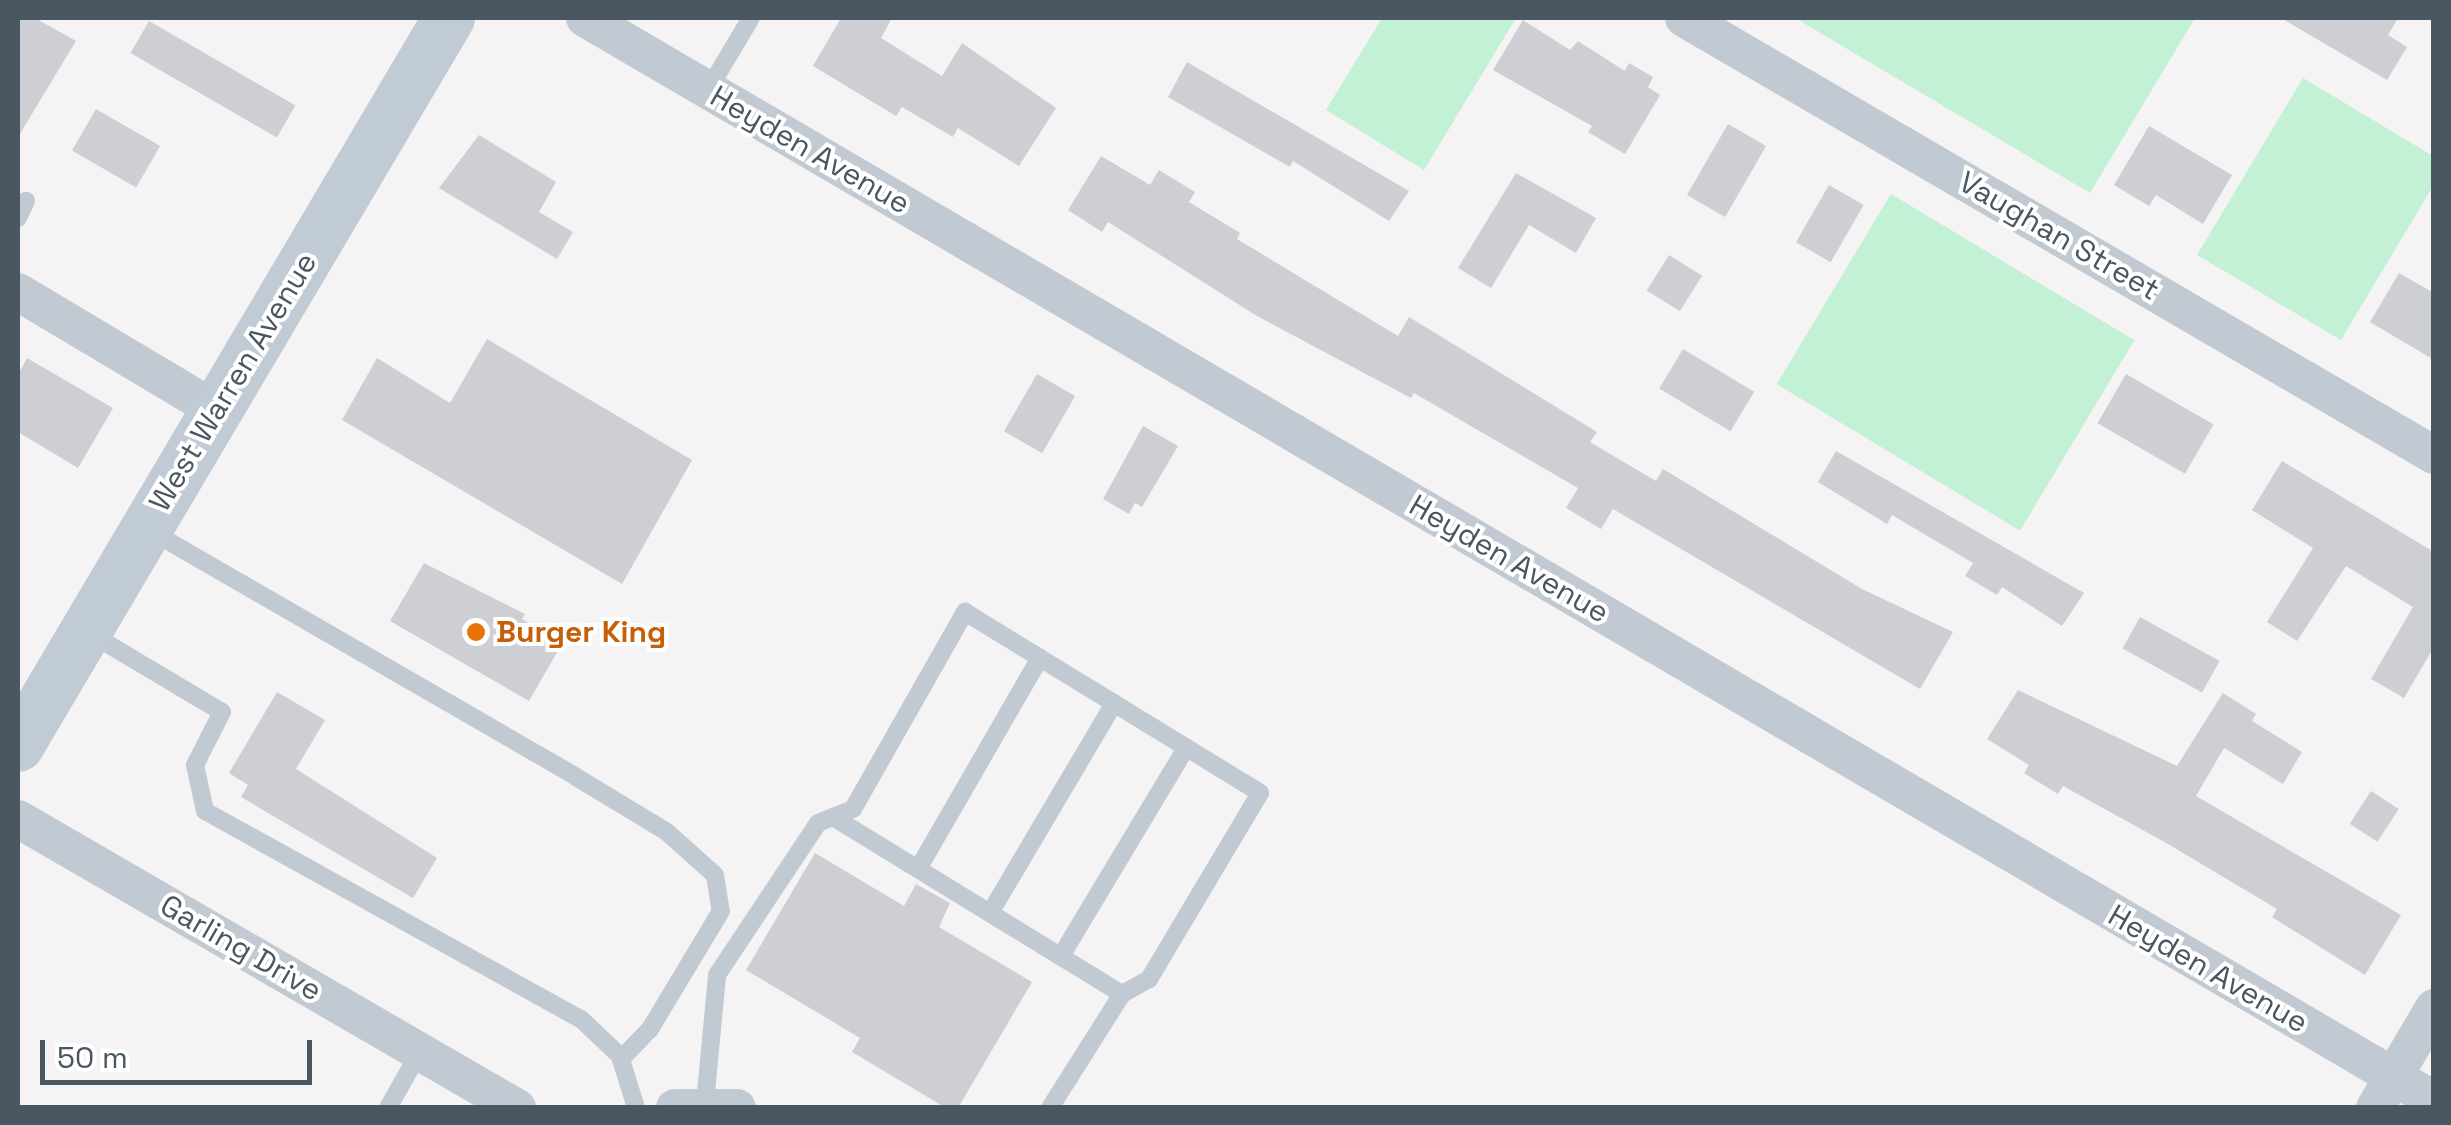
<!DOCTYPE html>
<html>
<head>
<meta charset="utf-8">
<style>
  body { margin:0 }
  #map { position:relative; width:2451px; height:1125px; overflow:hidden; background:#f5f3f3; font-family:"Space Grotesk",sans-serif }
  div>[style] { position:absolute }
  .green>* { inset:0; background:#c3f1d5; transform-origin:0 0 }
  .building>* { inset:0; background:#cdcfd5; transform-origin:0 0 }
  .lane>* { height:18px; margin:-9px; padding:0 9px; transform-origin:9px; border-radius:9px; background:#c1cad2 }
  .street>* { height:38px; margin:-19px; padding:0 19px; transform-origin:19px; border-radius:19px; background:#c1cad2 }
  .secondary>* { height:52px; margin:-26px; padding:0 26px; transform-origin:26px; border-radius:26px; background:#c1cbd6 }
  .dots>* { width:28px; height:28px; translate:-50% -50%; box-sizing:border-box; border:5px solid #fff; border-radius:50% }
  span { translate:-50% -50%; white-space:nowrap; text-align:center; line-height:1.15; -webkit-text-stroke:8px #fff; paint-order:stroke }
  .street-label { font-size:30px; color:#4a5661 }
  .food-label { font-size:30px; color:#c56008; font-weight:700 }
  .left { translate:0 -50%; text-align:left }
  .frame { position:absolute; inset:0; border:20px solid #4a5661; pointer-events:none }
  .scale { position:absolute; left:40px; top:1040px; width:272px; height:45px; box-sizing:border-box; border:5px solid #4a5661; border-top:0; padding-left:12px; font-size:30px; line-height:35px; white-space:nowrap; color:#4a5661; -webkit-text-stroke:8px #fff; paint-order:stroke }
</style>
</head>
<body>
<div id="map">
  <div class="green">
    <i style="clip-path:polygon(1382px 18px,1516px 18px,1424px 170px,1326px 110px)"></i>
    <i style="clip-path:polygon(1795px 18px,2195px 18px,2090px 193px)"></i>
    <i style="clip-path:polygon(2303px 78px,2433px 156px,2433px 186px,2341px 340px,2197px 255px)"></i>
    <i style="left:1891px;top:194px;width:284px;height:222px;rotate:31deg"></i>
  </div>
  <div class="building">
    <i style="clip-path:polygon(18px 18px,35px 18px,76px 41px,18px 137px)"></i>
    <i style="clip-path:polygon(841px 18px,892px 18px,881px 38px,942px 76px,962px 43px,1056px 108px,1019px 166px,958px 128px,953px 137px,902px 107px,896px 116px,813px 66px)"></i>
    <i style="clip-path:polygon(2281px 18px,2398px 18px,2388px 35px,2407px 47px,2387px 80px)"></i>
    <i style="clip-path:polygon(1523px 20px,1570px 50px,1578px 41px,1625px 71px,1629px 63px,1653px 77px,1648px 87px,1660px 95px,1625px 154px,1588px 132px,1592px 126px,1493px 70px)"></i>
    <i style="left:149px;top:21px;width:169px;height:37px;rotate:30deg"></i>
    <i style="clip-path:polygon(1187px 62px,1409px 191px,1389px 221px,1293px 161px,1290px 167px,1168px 97px)"></i>
    <i style="left:96px;top:109px;width:74px;height:48px;rotate:30deg"></i>
    <i style="left:1728px;top:124px;width:44px;height:82px;rotate:30deg"></i>
    <i style="clip-path:polygon(2149px 126px,2232px 175px,2203px 224px,2156px 195px,2149px 206px,2114px 185px)"></i>
    <i style="clip-path:polygon(479px 135px,556px 182px,539px 212px,573px 232px,557px 259px,439px 188px)"></i>
    <i style="clip-path:polygon(1101px 156px,1150px 185px,1159px 170px,1195px 192px,1189px 202px,1240px 233px,1237px 239px,1398px 336px,1409px 317px,1597px 432px,1590px 442px,1656px 481px,1663px 469px,1862px 589px,1953px 632px,1920px 689px,1613px 509px,1601px 529px,1566px 508px,1578px 488px,1414px 393px,1411px 398px,1257px 316px,1108px 222px,1102px 232px,1068px 210px)"></i>
    <i style="clip-path:polygon(1516px 173px,1596px 218px,1576px 253px,1529px 225px,1491px 288px,1458px 268px)"></i>
    <i style="left:1829px;top:185px;width:40px;height:66px;rotate:30deg"></i>
    <i style="left:1669px;top:255px;width:39px;height:42px;rotate:32deg"></i>
    <i style="clip-path:polygon(2399px 273px,2434px 293px,2434px 360px,2370px 322px)"></i>
    <i style="clip-path:polygon(487px 339px,692px 460px,622px 584px,342px 420px,377px 358px,450px 403px)"></i>
    <i style="left:1683px;top:349px;width:83px;height:46px;rotate:31deg"></i>
    <i style="clip-path:polygon(27px 358px,113px 408px,78px 468px,18px 432px,18px 375px)"></i>
    <i style="left:1037px;top:374px;width:44px;height:66px;rotate:30deg"></i>
    <i style="left:2126px;top:374px;width:101px;height:57px;rotate:30deg"></i>
    <i style="clip-path:polygon(1143px 426px,1178px 446px,1142px 507px,1135px 503px,1129px 514px,1103px 499px)"></i>
    <i style="clip-path:polygon(1836px 451px,2084px 593px,2062px 626px,2002px 587px,1997px 595px,1965px 576px,1973px 563px,1892px 515px,1887px 524px,1818px 482px)"></i>
    <i style="clip-path:polygon(2282px 461px,2434px 552px,2434px 647px,2404px 698px,2371px 679px,2413px 607px,2346px 566px,2297px 641px,2267px 622px,2313px 548px,2252px 510px)"></i>
    <i style="clip-path:polygon(424px 563px,525px 614px,522px 619px,563px 642px,529px 701px,390px 621px)"></i>
    <i style="left:2140px;top:617px;width:91px;height:36px;rotate:29deg"></i>
    <i style="clip-path:polygon(2018px 690px,2177px 766px,2223px 693px,2256px 714px,2252px 721px,2302px 752px,2283px 784px,2224px 748px,2196px 796px,2401px 915px,2365px 975px,2272px 917px,2277px 909px,2168px 844px,2063px 786px,2058px 794px,2024px 773px,2029px 765px,1987px 739px)"></i>
    <i style="clip-path:polygon(277px 692px,325px 720px,296px 769px,437px 858px,413px 898px,241px 797px,248px 785px,229px 773px)"></i>
    <i style="left:2371px;top:791px;width:33px;height:39px;rotate:33deg"></i>
    <i style="clip-path:polygon(815px 853px,904px 906px,916px 884px,950px 903px,939px 927px,1032px 982px,958px 1108px,946px 1108px,852px 1052px,860px 1038px,746px 970px)"></i>
  </div>
  <div class="lane">
    <i style="left:708px;top:90px;width:84px;rotate:-59.2deg"></i>
    <i style="left:18px;top:218px;width:19px;rotate:-65deg"></i>
    <i style="left:149px;top:530px;width:493px;rotate:30deg"></i>
    <i style="left:576px;top:777px;width:106px;rotate:31.1deg"></i>
    <i style="left:667px;top:832px;width:64px;rotate:41.9deg"></i>
    <i style="left:715px;top:875px;width:36px;rotate:81deg"></i>
    <i style="left:721px;top:911px;width:138px;rotate:121deg"></i>
    <i style="left:650px;top:1029px;width:42px;rotate:134deg"></i>
    <i style="left:91px;top:634px;width:152px;rotate:30.8deg"></i>
    <i style="left:222px;top:712px;width:59px;rotate:117deg"></i>
    <i style="left:195px;top:765px;width:47px;rotate:77.7deg"></i>
    <i style="left:205px;top:811px;width:431px;rotate:29deg"></i>
    <i style="left:582px;top:1020px;width:52px;rotate:43.5deg"></i>
    <i style="left:620px;top:1056px;width:54px;rotate:72.9deg"></i>
    <i style="left:833px;top:817px;width:339px;rotate:31.5deg"></i>
    <i style="left:918px;top:869px;width:244px;rotate:-60deg"></i>
    <i style="left:990px;top:913px;width:244px;rotate:-59.4deg"></i>
    <i style="left:1061px;top:956px;width:243px;rotate:-59deg"></i>
    <i style="left:705px;top:1103px;width:129px;rotate:-84.6deg"></i>
    <i style="left:717px;top:975px;width:182px;rotate:-56.4deg"></i>
    <i style="left:818px;top:823px;width:38px;rotate:-22deg"></i>
    <i style="left:853px;top:809px;width:227px;rotate:-60.4deg"></i>
    <i style="left:965px;top:612px;width:346px;rotate:31.5deg"></i>
    <i style="left:1260px;top:793px;width:217px;rotate:120.8deg"></i>
    <i style="left:1149px;top:979px;width:31px;rotate:151deg"></i>
    <i style="left:1122px;top:994px;width:135px;rotate:122.3deg"></i>
    <i style="left:388px;top:1108px;width:65px;rotate:-60.7deg"></i>
  </div>
  <div class="street">
    <i style="left:585px;top:18px;width:2142px;rotate:30.34deg"></i>
    <i style="left:1684px;top:18px;width:868px;rotate:30.23deg"></i>
    <i style="left:18px;top:292px;width:230px;rotate:30.8deg"></i>
    <i style="left:18px;top:819px;width:577px;rotate:30.08deg"></i>
    <i style="left:675px;top:1108px;width:62px"></i>
    <i style="left:2375px;top:1108px;width:116px;rotate:-59.5deg"></i>
  </div>
  <div class="secondary">
    <i style="left:18px;top:746px;width:846px;rotate:-59.37deg"></i>
  </div>
  <div class="dots">
    <i style="left:476px;top:632px;background:#e8710a"></i>
  </div>
  <div class="street-label">
    <span style="left:810px;top:150px;rotate:30deg">Heyden Avenue</span>
    <span style="left:2059px;top:236px;rotate:30deg">Vaughan Street</span>
    <span style="left:233px;top:382px;rotate:-59deg">West Warren Avenue</span>
    <span style="left:1509px;top:559px;rotate:30deg">Heyden Avenue</span>
    <span style="left:241px;top:948px;rotate:30deg">Garling Drive</span>
    <span style="left:2208px;top:969px;rotate:30deg">Heyden Avenue</span>
  </div>
  <div class="food-label">
    <span class="left" style="left:496px;top:632px">Burger King</span>
  </div>
  <div class="frame"></div>
  <div class="scale">50 m</div>
</div>
</body>
</html>
